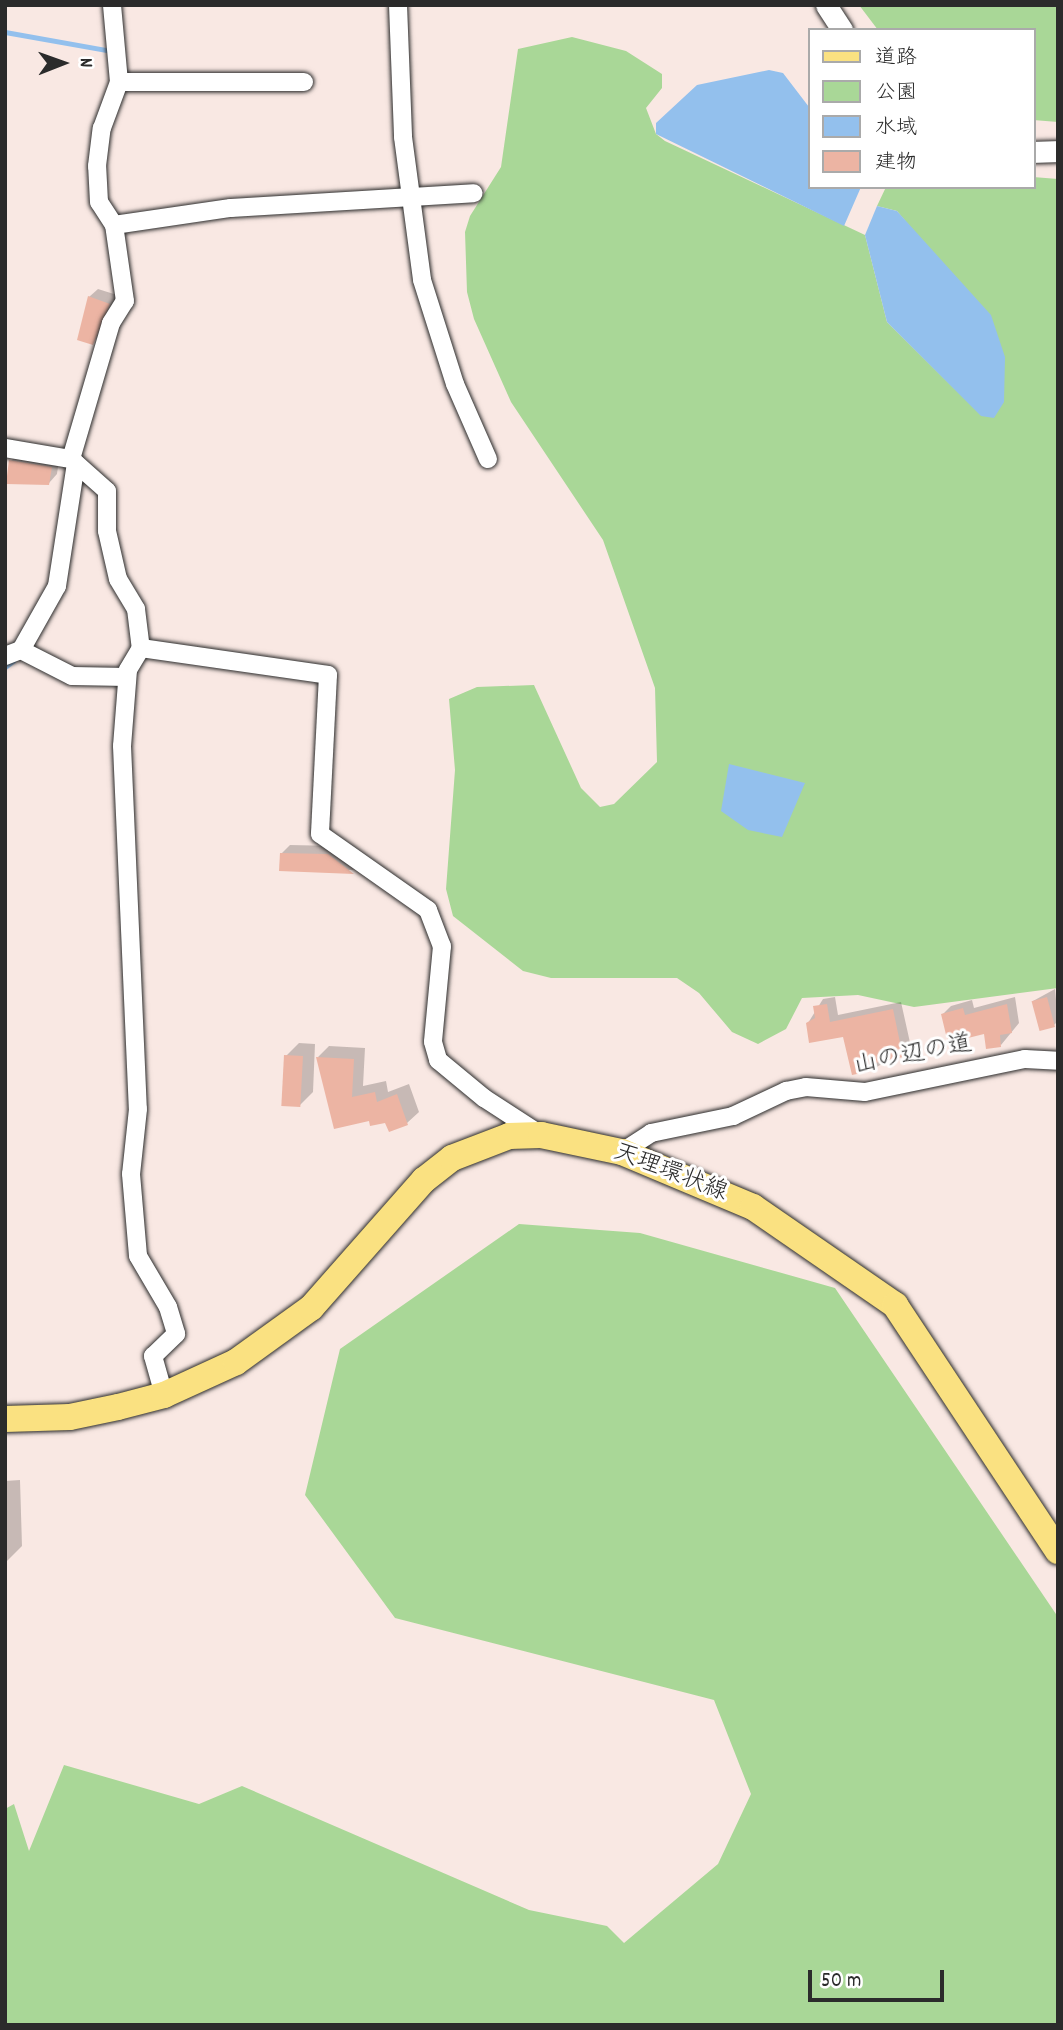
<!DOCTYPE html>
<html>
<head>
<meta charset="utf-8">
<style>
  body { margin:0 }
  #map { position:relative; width:1063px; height:2030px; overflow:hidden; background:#f9e8e3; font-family:Dekko,"Klee One",sans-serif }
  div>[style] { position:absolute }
  .green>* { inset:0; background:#a9d797 }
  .water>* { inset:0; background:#93c0ed }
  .shadow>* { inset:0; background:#0003 }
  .stream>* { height:5px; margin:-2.5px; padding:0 2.5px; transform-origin:2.5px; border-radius:2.5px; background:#93c0ed }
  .building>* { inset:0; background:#ecb4a3; transform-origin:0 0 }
  .roads { filter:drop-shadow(0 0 2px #2b2b2b) drop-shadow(0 0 2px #2b2b2b) }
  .minor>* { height:18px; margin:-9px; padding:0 9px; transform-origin:9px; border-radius:9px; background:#fff }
  .tertiary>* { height:21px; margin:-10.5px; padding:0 10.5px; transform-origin:10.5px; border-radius:10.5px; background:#fff }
  .primary>* { height:26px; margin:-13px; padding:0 13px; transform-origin:13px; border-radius:13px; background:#fae181 }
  span { translate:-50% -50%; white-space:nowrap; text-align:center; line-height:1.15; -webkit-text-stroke:6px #fff; paint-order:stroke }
  .street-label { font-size:24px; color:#2b2b2b }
  .frame { position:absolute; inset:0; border:7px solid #2b2b2b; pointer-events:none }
  .legend { position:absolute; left:808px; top:28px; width:228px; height:161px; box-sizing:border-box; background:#fff; border:2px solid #aaa; margin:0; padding:9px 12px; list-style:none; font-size:21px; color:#2b2b2b }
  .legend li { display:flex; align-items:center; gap:14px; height:35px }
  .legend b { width:35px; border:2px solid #aaa }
  .north { position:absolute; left:28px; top:28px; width:70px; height:70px; -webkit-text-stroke:5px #fff; paint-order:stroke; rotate:89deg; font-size:19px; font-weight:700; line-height:28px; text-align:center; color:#2b2b2b }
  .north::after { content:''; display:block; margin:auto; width:24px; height:32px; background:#2b2b2b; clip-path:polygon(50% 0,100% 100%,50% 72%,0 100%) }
  .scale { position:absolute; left:808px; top:1970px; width:136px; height:32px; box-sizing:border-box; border:4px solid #2b2b2b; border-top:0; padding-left:9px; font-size:21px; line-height:24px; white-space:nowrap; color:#2b2b2b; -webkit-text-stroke:5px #fff; paint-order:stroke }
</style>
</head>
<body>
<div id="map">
  <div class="green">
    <i style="clip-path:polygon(859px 5px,1058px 5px,1058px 122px,1033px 120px,1033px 30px,878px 30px)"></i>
    <i style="clip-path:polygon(572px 37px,626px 51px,662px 74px,662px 88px,646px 108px,656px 134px,665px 141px,865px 235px,887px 322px,982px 416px,938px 260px,897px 211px,877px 206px,886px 187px,1033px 187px,1033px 177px,1058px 179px,1058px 988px,914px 1007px,858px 995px,802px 998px,786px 1029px,758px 1044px,732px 1032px,699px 993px,677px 978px,551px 978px,523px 971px,453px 916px,446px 889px,455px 770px,449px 699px,477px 687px,534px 685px,581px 788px,600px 807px,614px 804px,657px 762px,655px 688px,603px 540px,511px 402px,474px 319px,467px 292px,465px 232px,470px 216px,501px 167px,518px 49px)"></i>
    <i style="clip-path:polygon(519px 1224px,640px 1233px,835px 1288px,1058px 1617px,1058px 2025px,5px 2025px,5px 1809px,14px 1804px,29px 1851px,64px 1765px,199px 1804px,242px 1786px,529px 1910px,607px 1926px,624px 1943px,718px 1864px,751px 1794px,714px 1700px,395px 1618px,305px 1495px,340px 1349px)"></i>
  </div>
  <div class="water">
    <i style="clip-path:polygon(769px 70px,783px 73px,809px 107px,809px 187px,861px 187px,844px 226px,656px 134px,656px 123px,697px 85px)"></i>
    <i style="clip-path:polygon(877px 206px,897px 211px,991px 315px,1005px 357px,1004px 402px,994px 418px,981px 416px,887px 322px,865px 235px)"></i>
    <i style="clip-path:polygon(729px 764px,805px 783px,782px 837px,748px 830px,721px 811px)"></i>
  </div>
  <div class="shadow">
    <i style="clip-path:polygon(98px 289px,117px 295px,101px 334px,92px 343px,89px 297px)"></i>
    <i style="clip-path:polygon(19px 453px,59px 459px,57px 474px,49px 483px,11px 461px)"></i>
    <i style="clip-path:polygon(290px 845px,337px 846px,361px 862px,353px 870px,281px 870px,281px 854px)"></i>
    <i style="clip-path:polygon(1055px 989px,1058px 1021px,1054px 1025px,1033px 1001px)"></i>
    <i style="clip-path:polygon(835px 997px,838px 1015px,901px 1002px,911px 1047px,875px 1068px,844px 1035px,808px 1023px,823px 999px)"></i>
    <i style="clip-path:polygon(1015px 997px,1019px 1023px,1001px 1045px,985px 1031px,943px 1014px,951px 1006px,972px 1000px,974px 1008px)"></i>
    <i style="clip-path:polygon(299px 1043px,315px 1044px,313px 1092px,300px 1105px,286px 1056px)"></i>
    <i style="clip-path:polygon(329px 1046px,365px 1048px,363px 1086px,386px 1081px,388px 1092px,409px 1084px,419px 1112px,407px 1123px,370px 1119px,318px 1057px)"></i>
    <i style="clip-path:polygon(20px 1480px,22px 1546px,5px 1563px,5px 1481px)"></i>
  </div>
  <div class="stream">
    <i style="left:5px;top:32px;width:109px;rotate:10.1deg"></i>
    <i style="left:5px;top:667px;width:11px;rotate:-38deg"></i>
  </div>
  <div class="building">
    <i style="clip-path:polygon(88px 296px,110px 304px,93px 345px,77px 340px)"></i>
    <i style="clip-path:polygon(9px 460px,52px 467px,49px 485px,6px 484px)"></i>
    <i style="clip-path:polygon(280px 853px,328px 854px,354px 874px,279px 871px)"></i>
    <i style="left:1047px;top:997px;width:31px;height:16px;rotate:75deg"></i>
    <i style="clip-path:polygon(827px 1004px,830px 1022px,893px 1009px,903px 1057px,875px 1063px,876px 1070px,852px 1075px,843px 1037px,809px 1043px,806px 1023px,815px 1018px,813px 1006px)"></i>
    <i style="clip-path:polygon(1007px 1004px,1012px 1033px,1000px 1035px,1001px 1047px,986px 1049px,984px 1034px,948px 1043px,941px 1014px,963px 1008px,965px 1015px)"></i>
    <i style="left:284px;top:1055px;width:19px;height:51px;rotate:3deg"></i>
    <i style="clip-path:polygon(316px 1057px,354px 1059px,352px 1097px,375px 1092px,377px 1102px,397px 1094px,408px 1125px,389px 1132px,385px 1123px,370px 1126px,369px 1121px,334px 1129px)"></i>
  </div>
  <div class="roads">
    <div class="minor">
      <i style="left:398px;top:5px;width:132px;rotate:87.8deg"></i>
      <i style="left:403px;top:137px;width:144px;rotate:82.4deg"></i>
      <i style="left:422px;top:280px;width:109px;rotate:72.4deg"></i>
      <i style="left:455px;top:384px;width:82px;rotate:66.3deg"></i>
      <i style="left:119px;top:82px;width:185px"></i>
      <i style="left:114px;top:225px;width:118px;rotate:-8.3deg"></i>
      <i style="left:231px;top:208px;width:243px;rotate:-3.5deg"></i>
      <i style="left:5px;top:448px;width:67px;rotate:9.5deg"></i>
      <i style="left:71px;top:459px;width:48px;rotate:41.6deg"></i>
      <i style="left:107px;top:491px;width:40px;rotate:90deg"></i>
      <i style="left:107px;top:531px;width:49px;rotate:77.1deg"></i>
      <i style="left:118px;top:579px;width:35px;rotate:59deg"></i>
      <i style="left:136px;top:609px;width:39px;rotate:83deg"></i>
      <i style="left:141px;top:648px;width:26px;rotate:121deg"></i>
      <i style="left:128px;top:670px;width:76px;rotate:94.5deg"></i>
      <i style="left:122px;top:746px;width:363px;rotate:87.5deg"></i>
      <i style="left:138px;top:1109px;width:65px;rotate:96.1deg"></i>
      <i style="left:131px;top:1174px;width:82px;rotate:85.1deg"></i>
      <i style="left:138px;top:1256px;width:59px;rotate:59.5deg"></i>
      <i style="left:168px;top:1307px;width:28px;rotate:73deg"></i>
      <i style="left:176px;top:1334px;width:32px;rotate:136deg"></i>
      <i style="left:153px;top:1356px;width:41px;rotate:74.2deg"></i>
      <i style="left:71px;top:459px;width:142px;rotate:-73.6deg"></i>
      <i style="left:111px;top:323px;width:26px;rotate:-58deg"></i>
      <i style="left:125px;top:301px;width:77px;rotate:-98.2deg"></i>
      <i style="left:114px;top:225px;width:27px;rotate:-123deg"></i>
      <i style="left:99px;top:202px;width:36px;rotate:-93deg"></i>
      <i style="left:97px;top:166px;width:38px;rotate:-83deg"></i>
      <i style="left:102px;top:128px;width:49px;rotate:-69.7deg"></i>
      <i style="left:119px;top:82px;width:77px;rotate:-95.2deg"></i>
      <i style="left:141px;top:648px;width:189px;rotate:8.2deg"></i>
      <i style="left:328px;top:675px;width:159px;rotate:92.9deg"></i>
      <i style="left:320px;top:834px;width:132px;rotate:35.1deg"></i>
      <i style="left:428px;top:910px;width:39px;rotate:69deg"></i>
      <i style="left:442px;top:946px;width:96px;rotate:95.4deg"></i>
      <i style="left:433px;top:1042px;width:19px;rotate:74deg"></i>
      <i style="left:438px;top:1060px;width:60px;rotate:39.6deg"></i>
      <i style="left:484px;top:1098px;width:68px;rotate:33deg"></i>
      <i style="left:21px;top:650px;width:57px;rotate:27deg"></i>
      <i style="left:72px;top:676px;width:55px;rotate:1deg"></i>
      <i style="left:5px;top:656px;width:17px;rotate:-21deg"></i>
      <i style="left:21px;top:650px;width:73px;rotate:-60.6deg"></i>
      <i style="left:57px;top:586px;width:124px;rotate:-81.2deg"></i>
      <i style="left:622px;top:1152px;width:35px;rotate:-33deg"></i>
      <i style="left:651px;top:1133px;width:84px;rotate:-11.7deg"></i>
      <i style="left:733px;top:1116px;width:59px;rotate:-25.3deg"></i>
      <i style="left:786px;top:1091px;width:20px;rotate:-11deg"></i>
      <i style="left:806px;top:1087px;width:59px;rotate:4.8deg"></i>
      <i style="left:865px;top:1092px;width:163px;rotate:-11.7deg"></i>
      <i style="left:1025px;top:1059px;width:33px;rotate:3deg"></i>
    </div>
    <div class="tertiary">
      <i style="left:826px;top:5px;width:30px;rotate:57deg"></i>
      <i style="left:1033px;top:152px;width:25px;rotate:-2deg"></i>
    </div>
    <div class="primary">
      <i style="left:5px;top:1419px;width:65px;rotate:-1.8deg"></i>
      <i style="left:70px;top:1417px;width:49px;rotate:-11.8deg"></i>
      <i style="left:118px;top:1407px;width:48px;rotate:-14.6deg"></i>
      <i style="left:164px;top:1395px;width:79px;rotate:-24.6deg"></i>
      <i style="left:236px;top:1362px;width:92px;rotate:-35.8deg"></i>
      <i style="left:311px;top:1308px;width:171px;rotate:-48.6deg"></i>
      <i style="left:424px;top:1180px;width:36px;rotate:-38deg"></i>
      <i style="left:452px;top:1158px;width:61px;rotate:-21.1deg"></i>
      <i style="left:509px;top:1136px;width:32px;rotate:-2deg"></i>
      <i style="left:541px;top:1135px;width:83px;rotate:11.9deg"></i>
      <i style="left:622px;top:1152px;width:142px;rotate:22.8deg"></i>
      <i style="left:753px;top:1207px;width:173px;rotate:34.6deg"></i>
      <i style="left:895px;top:1305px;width:295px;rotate:56.5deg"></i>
    </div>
  </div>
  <div class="street-label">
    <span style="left:913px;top:1056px;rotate:-11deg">山の辺の道</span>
    <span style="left:670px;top:1174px;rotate:21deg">天理環状線</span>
  </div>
  <div class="frame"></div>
  <ul class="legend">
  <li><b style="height:9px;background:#fae181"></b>道路</li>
  <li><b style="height:19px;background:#a9d797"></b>公園</li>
  <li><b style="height:19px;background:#93c0ed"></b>水域</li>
  <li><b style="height:19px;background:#ecb4a3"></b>建物</li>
  </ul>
  <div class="north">N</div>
  <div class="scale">50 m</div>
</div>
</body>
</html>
